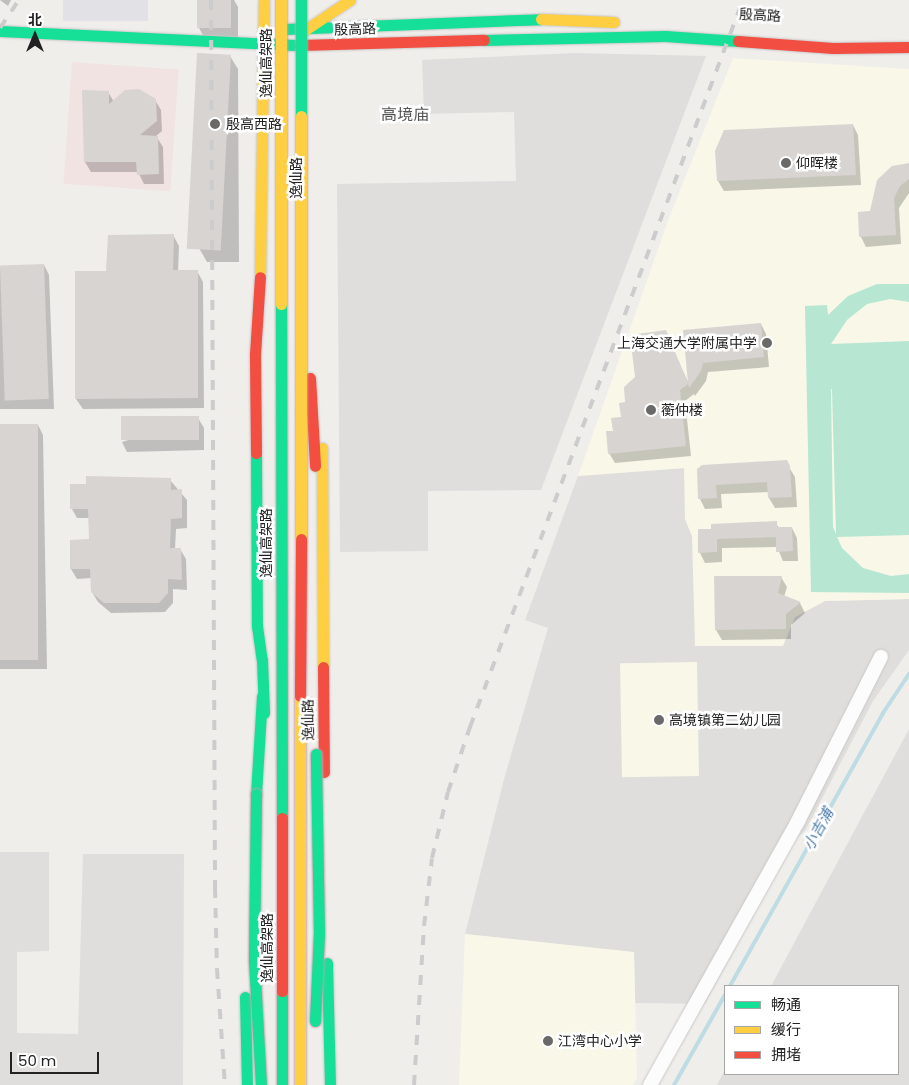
<!DOCTYPE html>
<html>
<head>
<meta charset="utf-8">
<style>
  body { margin:0 }
  #map { position:relative; width:909px; height:1085px; overflow:hidden; background:#f0eeeb; font-family:Poppins,"Noto Sans SC",sans-serif }
  div>[style] { position:absolute }
  .residential>* { inset:0; background:#dfdedc }
  .commercial>* { inset:0; background:#f1e3e1; transform-origin:0 0 }
  .education>* { inset:0; background:#f8f7e8; transform-origin:0 0 }
  .pitch>* { inset:0; background:#b7e6d2 }
  .plaza>* { inset:0; background:#e2e1e5; transform-origin:0 0 }
  .shadow>* { inset:0; background:#0003 }
  .stream>* { height:4px; margin:-2px; padding:0 2px; transform-origin:2px; border-radius:2px; background:#bfdbe3 }
  .building>* { inset:0; background:#d7d4d2; transform-origin:0 0 }
  .roads { filter:drop-shadow(0 0 1px #c9c8c7) drop-shadow(0 0 1px #c9c8c7) }
  .street>* { height:14px; margin:-7px; padding:0 7px; transform-origin:7px; border-radius:7px; background:#fdfcfc }
  .fast>* { height:11px; margin:-5.5px; padding:0 5.5px; transform-origin:5.5px; border-radius:5.5px; background:#16e098 }
  .slow>* { height:11px; margin:-5.5px; padding:0 5.5px; transform-origin:5.5px; border-radius:5.5px; background:#ffcf43 }
  .jam>* { height:11px; margin:-5.5px; padding:0 5.5px; transform-origin:5.5px; border-radius:5.5px; background:#f24e42 }
  .rail>* { height:4px; margin-top:-2px; transform-origin:0; background:repeating-linear-gradient(90deg,#ccc 0 10px,transparent 0 20px) }
  .bridges { filter:drop-shadow(0 0 1px #c5a2ac) drop-shadow(0 0 1px #c5a2ac) }
  .fast-bridge>* { height:11px; margin:-5.5px; padding:0 5.5px; transform-origin:5.5px; border-radius:5.5px; background:#16e098 }
  .slow-bridge>* { height:11px; margin:-5.5px; padding:0 5.5px; transform-origin:5.5px; border-radius:5.5px; background:#ffcf43 }
  .jam-bridge>* { height:11px; margin:-5.5px; padding:0 5.5px; transform-origin:5.5px; border-radius:5.5px; background:#f24e42 }
  .dots>* { width:14px; height:14px; translate:-50% -50%; box-sizing:border-box; border:2px solid #fff; border-radius:50% }
  span { translate:-50% -50%; white-space:nowrap; text-align:center; line-height:1.15; -webkit-text-stroke:5px #fff; paint-order:stroke }
  .street-label { font-size:14px; color:#222 }
  .poi-label { font-size:14px; color:#222 }
  .left { translate:0 -50%; text-align:left }
  .right { translate:-100% -50%; text-align:right }
  .water-label { font-size:15px; color:#4a7aab; font-style:italic }
  .quarter-label { font-size:16px; color:#555 }
  .legend { position:absolute; left:724px; top:985px; width:175px; height:90px; box-sizing:border-box; background:#fff; border:1px solid #a7a7a7; margin:0; padding:6px 9px; list-style:none; font-size:15px; color:#222 }
  .legend li { display:flex; align-items:center; gap:10px; height:25px }
  .legend b { width:25px; border:1px solid #a7a7a7 }
  .north { position:absolute; left:10px; top:10px; width:50px; height:50px; -webkit-text-stroke:4px #fff; paint-order:stroke; rotate:0deg; font-size:14px; font-weight:700; line-height:20px; text-align:center; color:#222 }
  .north::after { content:''; display:block; margin:auto; width:18px; height:22px; background:#222; clip-path:polygon(50% 0,100% 100%,50% 72%,0 100%) }
  .scale { position:absolute; left:10px; top:1052px; width:89px; height:22px; box-sizing:border-box; border:2px solid #222; border-top:0; padding-left:6px; font-size:15px; line-height:18px; white-space:nowrap; color:#222; -webkit-text-stroke:4px #fff; paint-order:stroke }
</style>
</head>
<body>
<div id="map">
  <div class="residential">
    <i style="clip-path:polygon(575px 53px,706px 56px,541px 490px,428px 491px,428px 551px,340px 552px,337px 184px,516px 181px,514px 112px,424px 114px,422px 60px)"></i>
    <i style="clip-path:polygon(685px 468px,685px 518px,692px 536px,795px 617px,825px 601px,909px 599px,909px 650px,873px 701px,805px 831px,794px 840px,705px 1004px,635px 1003px,634px 953px,465px 934px,504px 779px,548px 628px,525px 620px,578px 476px)"></i>
    <i style="clip-path:polygon(909px 729px,909px 1085px,717px 1085px,725px 1069px,725px 1074px,898px 1074px,898px 986px,771px 986px)"></i>
    <i style="clip-path:polygon(0 852px,49px 852px,49px 951px,17px 952px,17px 1033px,78px 1034px,83px 854px,184px 854px,183px 1085px,0 1085px)"></i>
  </div>
  <div class="commercial">
    <i style="left:72px;top:62px;width:107px;height:122px;rotate:4deg"></i>
  </div>
  <div class="education">
    <i style="clip-path:polygon(733px 58px,909px 69px,909px 599px,825px 601px,795px 617px,783px 646px,695px 646px,692px 536px,685px 519px,684px 468px,578px 476px,669px 218px)"></i>
    <i style="left:697px;top:662px;width:114px;height:77px;rotate:89deg"></i>
    <i style="clip-path:polygon(465px 934px,634px 952px,637px 1078px,633px 1085px,459px 1085px)"></i>
  </div>
  <div class="pitch">
    <i style="clip-path:polygon(evenodd,877px 284px,909px 284px,909px 302px,890px 299px,867px 304px,847px 320px,831px 344px,909px 341px,909px 535px,837px 537px,842px 548px,863px 568px,891px 576px,909px 574px,909px 593px,811px 592px,805px 306px,827px 305px,828px 315px,848px 296px,877px 284px,831px 389px,832px 389px,836px 534px,833px 527px,831px 389px)"></i>
  </div>
  <div class="plaza">
    <i style="left:63px;top:0;width:85px;height:21px"></i>
  </div>
  <div class="shadow">
    <i style="clip-path:polygon(0 0,11px 0,8px 6px)"></i>
    <i style="clip-path:polygon(198px 0,234px 0,238px 7px,238px 43px,206px 41px,199px 28px)"></i>
    <i style="clip-path:polygon(230px 56px,238px 69px,239px 262px,207px 262px,199px 248px)"></i>
    <i style="clip-path:polygon(108px 92px,114px 102px,155px 100px,161px 110px,162px 131px,156px 136px,163px 147px,164px 184px,144px 184px,138px 172px,91px 172px,85px 162px)"></i>
    <i style="clip-path:polygon(853px 125px,858px 135px,861px 185px,724px 191px,718px 181px)"></i>
    <i style="clip-path:polygon(909px 165px,909px 193px,899px 208px,901px 244px,866px 247px,861px 237px,859px 213px,871px 212px)"></i>
    <i style="clip-path:polygon(173px 235px,179px 246px,178px 272px,197px 271px,203px 282px,204px 408px,83px 409px,76px 399px)"></i>
    <i style="clip-path:polygon(44px 265px,49px 275px,54px 409px,0 409px,0 269px)"></i>
    <i style="clip-path:polygon(761px 324px,766px 334px,769px 367px,708px 372px,706px 381px,695px 396px,694px 394px,685px 401px,691px 456px,615px 463px,609px 453px,614px 432px,622px 418px,636px 377px,665px 332px,689px 384px,685px 331px)"></i>
    <i style="clip-path:polygon(198px 418px,204px 428px,204px 450px,127px 452px,122px 442px)"></i>
    <i style="clip-path:polygon(38px 425px,43px 435px,47px 669px,0 669px,0 426px)"></i>
    <i style="clip-path:polygon(786px 462px,795px 477px,797px 507px,775px 508px,769px 498px,769px 492px,721px 494px,722px 508px,705px 509px,700px 499px,698px 470px)"></i>
    <i style="clip-path:polygon(170px 480px,187px 500px,187px 528px,176px 529px,175px 549px,180px 549px,186px 559px,187px 590px,173px 589px,173px 603px,165px 612px,111px 613px,98px 602px,92px 592px,92px 578px,77px 579px,71px 569px,71px 541px,90px 540px,90px 518px,77px 518px,72px 509px)"></i>
    <i style="clip-path:polygon(776px 523px,779px 528px,792px 528px,797px 538px,798px 561px,783px 561px,777px 547px,722px 548px,722px 562px,705px 563px,700px 553px,713px 530px)"></i>
    <i style="clip-path:polygon(781px 577px,787px 587px,784px 597px,800px 603px,805px 613px,791px 625px,791px 639px,722px 640px,716px 630px)"></i>
  </div>
  <div class="stream">
    <i style="left:730px;top:986px;width:313px;rotate:-60.7deg"></i>
    <i style="left:883px;top:713px;width:47px;rotate:-56.3deg"></i>
    <i style="left:674px;top:1085px;width:103px;rotate:-60.5deg"></i>
  </div>
  <div class="building">
    <i style="left:197px;top:0;width:34px;height:28px"></i>
    <i style="left:197px;top:53px;width:34px;height:196px;rotate:3deg"></i>
    <i style="clip-path:polygon(139px 89px,156px 99px,157px 121px,140px 135px,158px 136px,159px 174px,137px 175px,136px 162px,84px 162px,82px 90px,109px 91px,109px 104px,125px 90px)"></i>
    <i style="clip-path:polygon(853px 124px,856px 175px,717px 181px,715px 151px,724px 130px)"></i>
    <i style="clip-path:polygon(909px 163px,909px 179px,900px 186px,894px 198px,896px 235px,859px 237px,858px 212px,870px 211px,877px 180px,892px 166px)"></i>
    <i style="clip-path:polygon(174px 234px,173px 270px,198px 270px,198px 398px,75px 399px,75px 271px,106px 271px,108px 235px)"></i>
    <i style="left:44px;top:264px;width:135px;height:44px;rotate:88deg"></i>
    <i style="clip-path:polygon(761px 323px,764px 357px,703px 363px,701px 371px,689px 388px,688px 384px,680px 390px,686px 446px,608px 454px,606px 431px,613px 431px,611px 418px,621px 417px,619px 403px,625px 402px,624px 387px,635px 377px,630px 335px,666px 330px,688px 383px,683px 330px)"></i>
    <i style="left:199px;top:416px;width:24px;height:78px;rotate:90deg"></i>
    <i style="left:0;top:424px;width:38px;height:236px"></i>
    <i style="clip-path:polygon(787px 460px,790px 466px,792px 497px,768px 498px,767px 482px,716px 485px,717px 498px,698px 499px,697px 469px,702px 465px)"></i>
    <i style="clip-path:polygon(86px 476px,171px 478px,171px 490px,182px 489px,182px 518px,171px 519px,170px 548px,181px 548px,182px 580px,168px 579px,168px 593px,159px 603px,104px 603px,91px 592px,90px 569px,70px 569px,70px 540px,89px 539px,88px 509px,70px 509px,70px 484px,86px 484px)"></i>
    <i style="clip-path:polygon(777px 521px,777px 527px,792px 527px,793px 551px,776px 552px,776px 537px,717px 539px,717px 552px,698px 553px,698px 529px,711px 529px,711px 524px)"></i>
    <i style="clip-path:polygon(714px 576px,782px 576px,778px 593px,801px 602px,786px 614px,786px 629px,715px 630px)"></i>
  </div>
  <div class="roads">
    <div class="street">
      <i style="left:650px;top:1085px;width:303px;rotate:-60.7deg"></i>
      <i style="left:798px;top:821px;width:184px;rotate:-63.2deg"></i>
    </div>
    <div class="fast">
      <i style="left:285px;top:29px;width:256px;rotate:-2.2deg"></i>
      <i style="left:0;top:31px;width:300px;rotate:2.7deg"></i>
      <i style="left:484px;top:40px;width:181px;rotate:-1.3deg"></i>
      <i style="left:665px;top:36px;width:73px;rotate:3.9deg"></i>
      <i style="left:256px;top:453px;width:173px;rotate:89.7deg"></i>
      <i style="left:257px;top:626px;width:34px;rotate:82deg"></i>
      <i style="left:262px;top:660px;width:53px;rotate:87.8deg"></i>
      <i style="left:256px;top:794px;width:98px;rotate:-86.5deg"></i>
      <i style="left:327px;top:963px;width:122px;rotate:88.6deg"></i>
      <i style="left:245px;top:997px;width:88px;rotate:88.7deg"></i>
    </div>
    <div class="slow">
      <i style="left:541px;top:19px;width:73px;rotate:2.4deg"></i>
      <i style="left:305px;top:30px;width:54px;rotate:-33.7deg"></i>
      <i style="left:260px;top:277px;width:277px;rotate:-89.2deg"></i>
      <i style="left:322px;top:448px;width:219px;rotate:89.7deg"></i>
    </div>
    <div class="jam">
      <i style="left:738px;top:41px;width:95px;rotate:4.2deg"></i>
      <i style="left:833px;top:48px;width:76px;rotate:-0.8deg"></i>
      <i style="left:300px;top:45px;width:184px;rotate:-1.6deg"></i>
      <i style="left:310px;top:378px;width:88px;rotate:86.7deg"></i>
      <i style="left:256px;top:453px;width:99px;rotate:-90.6deg"></i>
      <i style="left:255px;top:354px;width:77px;rotate:-86.3deg"></i>
      <i style="left:323px;top:667px;width:105px;rotate:89.5deg"></i>
    </div>
  </div>
  <div class="rail">
    <i style="left:211px;top:0;width:888px;rotate:89.74deg"></i>
    <i style="left:215px;top:888px;width:81px;rotate:88.6deg"></i>
    <i style="left:217px;top:969px;width:116px;rotate:86.1deg"></i>
    <i style="left:0;top:28px;width:34px;rotate:-56deg"></i>
    <i style="left:414px;top:1085px;width:159px;rotate:-86.4deg"></i>
    <i style="left:424px;top:926px;width:68px;rotate:-83.3deg"></i>
    <i style="left:432px;top:858px;width:68px;rotate:-76.4deg"></i>
    <i style="left:448px;top:792px;width:69px;rotate:-71.3deg"></i>
    <i style="left:470px;top:727px;width:777px;rotate:-69.42deg"></i>
  </div>
  <div class="bridges">
    <div class="fast-bridge">
      <i style="left:301px;top:116px;width:116px;rotate:-90deg"></i>
      <i style="left:281px;top:304px;width:514px;rotate:89.89deg"></i>
      <i style="left:256px;top:794px;width:166px;rotate:90.7deg"></i>
      <i style="left:254px;top:960px;width:125px;rotate:86.8deg"></i>
      <i style="left:282px;top:991px;width:94px;rotate:90deg"></i>
      <i style="left:315px;top:1021px;width:88px;rotate:-87.4deg"></i>
      <i style="left:319px;top:933px;width:179px;rotate:-91deg"></i>
    </div>
    <div class="slow-bridge">
      <i style="left:281px;top:0;width:304px;rotate:90deg"></i>
      <i style="left:301px;top:539px;width:423px;rotate:-90deg"></i>
      <i style="left:300px;top:1085px;width:389px;rotate:-90deg"></i>
    </div>
    <div class="jam-bridge">
      <i style="left:300px;top:696px;width:157px;rotate:-89.6deg"></i>
      <i style="left:282px;top:818px;width:173px;rotate:90deg"></i>
    </div>
  </div>
  <div class="dots">
    <i style="left:215px;top:124px;background:#6a6968"></i>
    <i style="left:786px;top:163px;background:#6a6968"></i>
    <i style="left:767px;top:343px;background:#6a6968"></i>
    <i style="left:651px;top:410px;background:#6a6968"></i>
    <i style="left:659px;top:720px;background:#6a6968"></i>
    <i style="left:548px;top:1041px;background:#6a6968"></i>
  </div>
  <div class="street-label">
    <span style="left:760px;top:15px;rotate:3deg">殷高路</span>
    <span style="left:355px;top:29px;rotate:-2deg">殷高路</span>
    <span style="left:266px;top:63px;rotate:-90deg">逸仙高架路</span>
    <span style="left:296px;top:178px;rotate:-90deg">逸仙路</span>
    <span style="left:266px;top:543px;rotate:-90deg">逸仙高架路</span>
    <span style="left:308px;top:720px;rotate:-91deg">逸仙路</span>
    <span style="left:267px;top:948px;rotate:-90deg">逸仙高架路</span>
  </div>
  <div class="poi-label">
    <span class="left" style="left:226px;top:124px">殷高西路</span>
    <span class="left" style="left:796px;top:163px">仰晖楼</span>
    <span class="right" style="left:757px;top:343px">上海交通大学附属中学</span>
    <span class="left" style="left:661px;top:410px">蘅仲楼</span>
    <span class="left" style="left:669px;top:720px">高境镇第二幼儿园</span>
    <span class="left" style="left:558px;top:1041px">江湾中心小学</span>
  </div>
  <div class="water-label">
    <span style="left:818px;top:829px;rotate:-61deg">小吉浦</span>
  </div>
  <div class="quarter-label">
    <span style="left:405px;top:115px">高境庙</span>
  </div>
  <ul class="legend">
  <li><b style="height:6px;background:#16e098"></b>畅通</li>
  <li><b style="height:6px;background:#ffcf43"></b>缓行</li>
  <li><b style="height:6px;background:#f24e42"></b>拥堵</li>
  </ul>
  <div class="north">北</div>
  <div class="scale">50 m</div>
</div>
</body>
</html>
